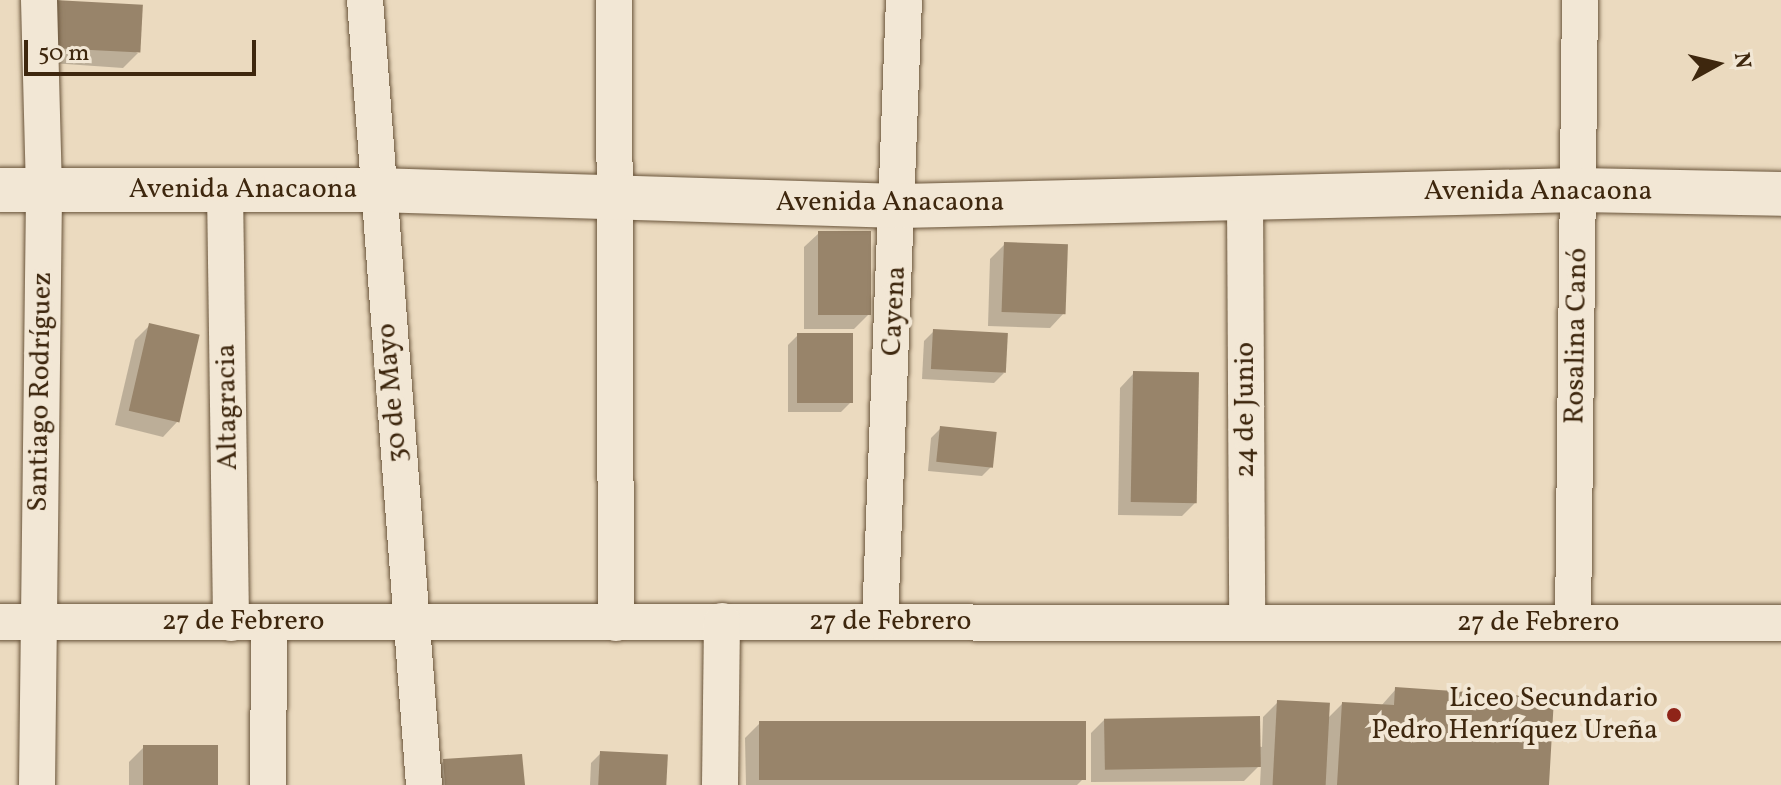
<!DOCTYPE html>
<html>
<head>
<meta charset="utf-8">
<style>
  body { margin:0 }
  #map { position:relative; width:1781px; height:785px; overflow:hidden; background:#ebdabf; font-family:Vollkorn,serif }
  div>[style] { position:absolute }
  .shadow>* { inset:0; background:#0003 }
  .building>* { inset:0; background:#98846a; transform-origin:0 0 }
  .roads { filter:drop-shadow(0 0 2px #69543a) drop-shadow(0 0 2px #69543a) }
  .street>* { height:36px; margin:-18px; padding:0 18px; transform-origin:18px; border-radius:18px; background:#f2e7d5 }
  .secondary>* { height:44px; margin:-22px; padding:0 22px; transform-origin:22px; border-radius:22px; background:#f2e7d5 }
  .dots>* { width:22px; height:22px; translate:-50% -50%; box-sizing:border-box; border:4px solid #f2e7d5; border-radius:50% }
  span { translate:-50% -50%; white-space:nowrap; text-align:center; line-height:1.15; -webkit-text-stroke:8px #f2e7d5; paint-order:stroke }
  .street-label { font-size:28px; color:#3e270e }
  .poi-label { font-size:28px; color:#3e270e }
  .right { translate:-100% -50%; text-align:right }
  .north { position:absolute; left:1677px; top:24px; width:80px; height:80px; -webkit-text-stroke:6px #f2e7d5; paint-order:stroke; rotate:82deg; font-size:22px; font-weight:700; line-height:32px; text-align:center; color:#3e270e }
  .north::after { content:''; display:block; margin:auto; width:28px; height:36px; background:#3e270e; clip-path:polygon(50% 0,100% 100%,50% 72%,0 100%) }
  .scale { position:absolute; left:24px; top:40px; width:232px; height:36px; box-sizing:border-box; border:4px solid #3e270e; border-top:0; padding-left:10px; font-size:24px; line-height:28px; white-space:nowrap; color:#3e270e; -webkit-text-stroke:6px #f2e7d5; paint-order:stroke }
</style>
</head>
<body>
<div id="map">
  <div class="shadow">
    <i style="clip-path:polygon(40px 15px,138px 53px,123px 68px,37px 62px)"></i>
    <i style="clip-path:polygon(819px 233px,869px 314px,854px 329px,804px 329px,804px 247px)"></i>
    <i style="clip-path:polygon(1005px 244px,1064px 313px,1050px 328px,988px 326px,990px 259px)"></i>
    <i style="clip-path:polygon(150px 325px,177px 422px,163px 437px,115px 425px,135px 340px)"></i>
    <i style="clip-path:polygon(934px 331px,1004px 373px,994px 383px,922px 379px,924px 341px)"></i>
    <i style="clip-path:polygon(798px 335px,851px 402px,841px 412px,788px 412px,788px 345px)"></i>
    <i style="clip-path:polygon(1134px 373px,1196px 502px,1182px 516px,1118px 515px,1120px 388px)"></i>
    <i style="clip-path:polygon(941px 428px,992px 466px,982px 476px,928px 471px,931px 438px)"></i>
    <i style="clip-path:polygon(1396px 689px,1547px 785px,1260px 785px,1261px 764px,1244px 781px,1091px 782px,1091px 733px,1105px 719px,1262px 747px,1263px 717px,1278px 702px,1327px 719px,1342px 704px,1381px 706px)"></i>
    <i style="clip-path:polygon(760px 723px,1084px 778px,1077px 785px,746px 785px,745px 738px)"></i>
    <i style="clip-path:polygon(144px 747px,216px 785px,129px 785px,129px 762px)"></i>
    <i style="clip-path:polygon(601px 753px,664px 785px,590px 785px,591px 763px)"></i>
    <i style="clip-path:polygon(444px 761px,522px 785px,435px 785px,434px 771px)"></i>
  </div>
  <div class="building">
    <i style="left:54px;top:0;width:89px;height:48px;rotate:3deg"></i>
    <i style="left:818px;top:231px;width:53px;height:84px"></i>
    <i style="left:1004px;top:242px;width:64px;height:70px;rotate:2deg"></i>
    <i style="left:149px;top:323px;width:52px;height:90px;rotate:13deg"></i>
    <i style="left:933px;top:329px;width:75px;height:40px;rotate:3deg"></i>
    <i style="left:797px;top:333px;width:56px;height:70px"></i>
    <i style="left:1133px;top:371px;width:66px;height:131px;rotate:1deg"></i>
    <i style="left:940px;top:426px;width:57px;height:36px;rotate:6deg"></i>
    <i style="clip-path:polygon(1395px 687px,1554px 698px,1549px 785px,1337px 785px,1342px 702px,1394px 705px)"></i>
    <i style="left:1277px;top:700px;width:53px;height:85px;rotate:3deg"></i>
    <i style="left:1260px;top:716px;width:51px;height:156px;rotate:89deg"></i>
    <i style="left:759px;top:721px;width:327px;height:59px"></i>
    <i style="left:143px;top:745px;width:75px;height:40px"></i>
    <i style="left:600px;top:751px;width:68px;height:34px;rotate:3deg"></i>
    <i style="clip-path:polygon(522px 754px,525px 785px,445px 785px,443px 759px)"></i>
  </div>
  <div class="roads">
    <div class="street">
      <i style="left:365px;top:0;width:787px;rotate:85.7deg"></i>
      <i style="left:614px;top:0;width:623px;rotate:89.82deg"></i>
      <i style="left:225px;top:190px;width:433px;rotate:89.2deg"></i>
      <i style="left:1245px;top:196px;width:427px;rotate:89.7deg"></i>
      <i style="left:0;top:622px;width:1781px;rotate:0.03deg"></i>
      <i style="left:880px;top:622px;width:622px;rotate:-87.79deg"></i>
      <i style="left:1573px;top:623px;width:623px;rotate:-89.36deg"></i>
      <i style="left:37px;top:785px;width:594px;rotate:-89.32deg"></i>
      <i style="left:44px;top:191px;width:191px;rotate:-91.5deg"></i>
      <i style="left:268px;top:785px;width:162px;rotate:-89.6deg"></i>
      <i style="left:720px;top:785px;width:164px;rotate:-89.3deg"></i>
    </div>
    <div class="secondary">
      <i style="left:0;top:190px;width:376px"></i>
      <i style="left:376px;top:190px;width:524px;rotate:1.75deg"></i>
      <i style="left:900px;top:206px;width:679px;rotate:-1.35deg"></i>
      <i style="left:1579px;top:190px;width:202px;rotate:1.1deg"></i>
    </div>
  </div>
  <div class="dots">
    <i style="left:1674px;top:715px;background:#8f2418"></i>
  </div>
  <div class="street-label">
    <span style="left:243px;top:190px">Avenida Anacaona</span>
    <span style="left:1538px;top:192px">Avenida Anacaona</span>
    <span style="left:890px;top:203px">Avenida Anacaona</span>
    <span style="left:895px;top:311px;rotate:-87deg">Cayena</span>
    <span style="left:1577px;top:336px;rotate:-89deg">Rosalina Canó</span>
    <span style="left:41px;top:392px;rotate:-89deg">Santiago Rodríguez</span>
    <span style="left:393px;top:393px;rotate:-95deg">30 de Mayo</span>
    <span style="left:228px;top:407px;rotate:-91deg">Altagracia</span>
    <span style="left:1246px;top:410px;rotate:-90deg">24 de Junio</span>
    <span style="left:243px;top:622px">27 de Febrero</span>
    <span style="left:890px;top:622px">27 de Febrero</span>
    <span style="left:1538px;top:623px">27 de Febrero</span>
  </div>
  <div class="poi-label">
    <span class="right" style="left:1658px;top:715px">Liceo Secundario<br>Pedro Henríquez Ureña</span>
  </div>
  <div class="north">N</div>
  <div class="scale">50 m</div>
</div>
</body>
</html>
